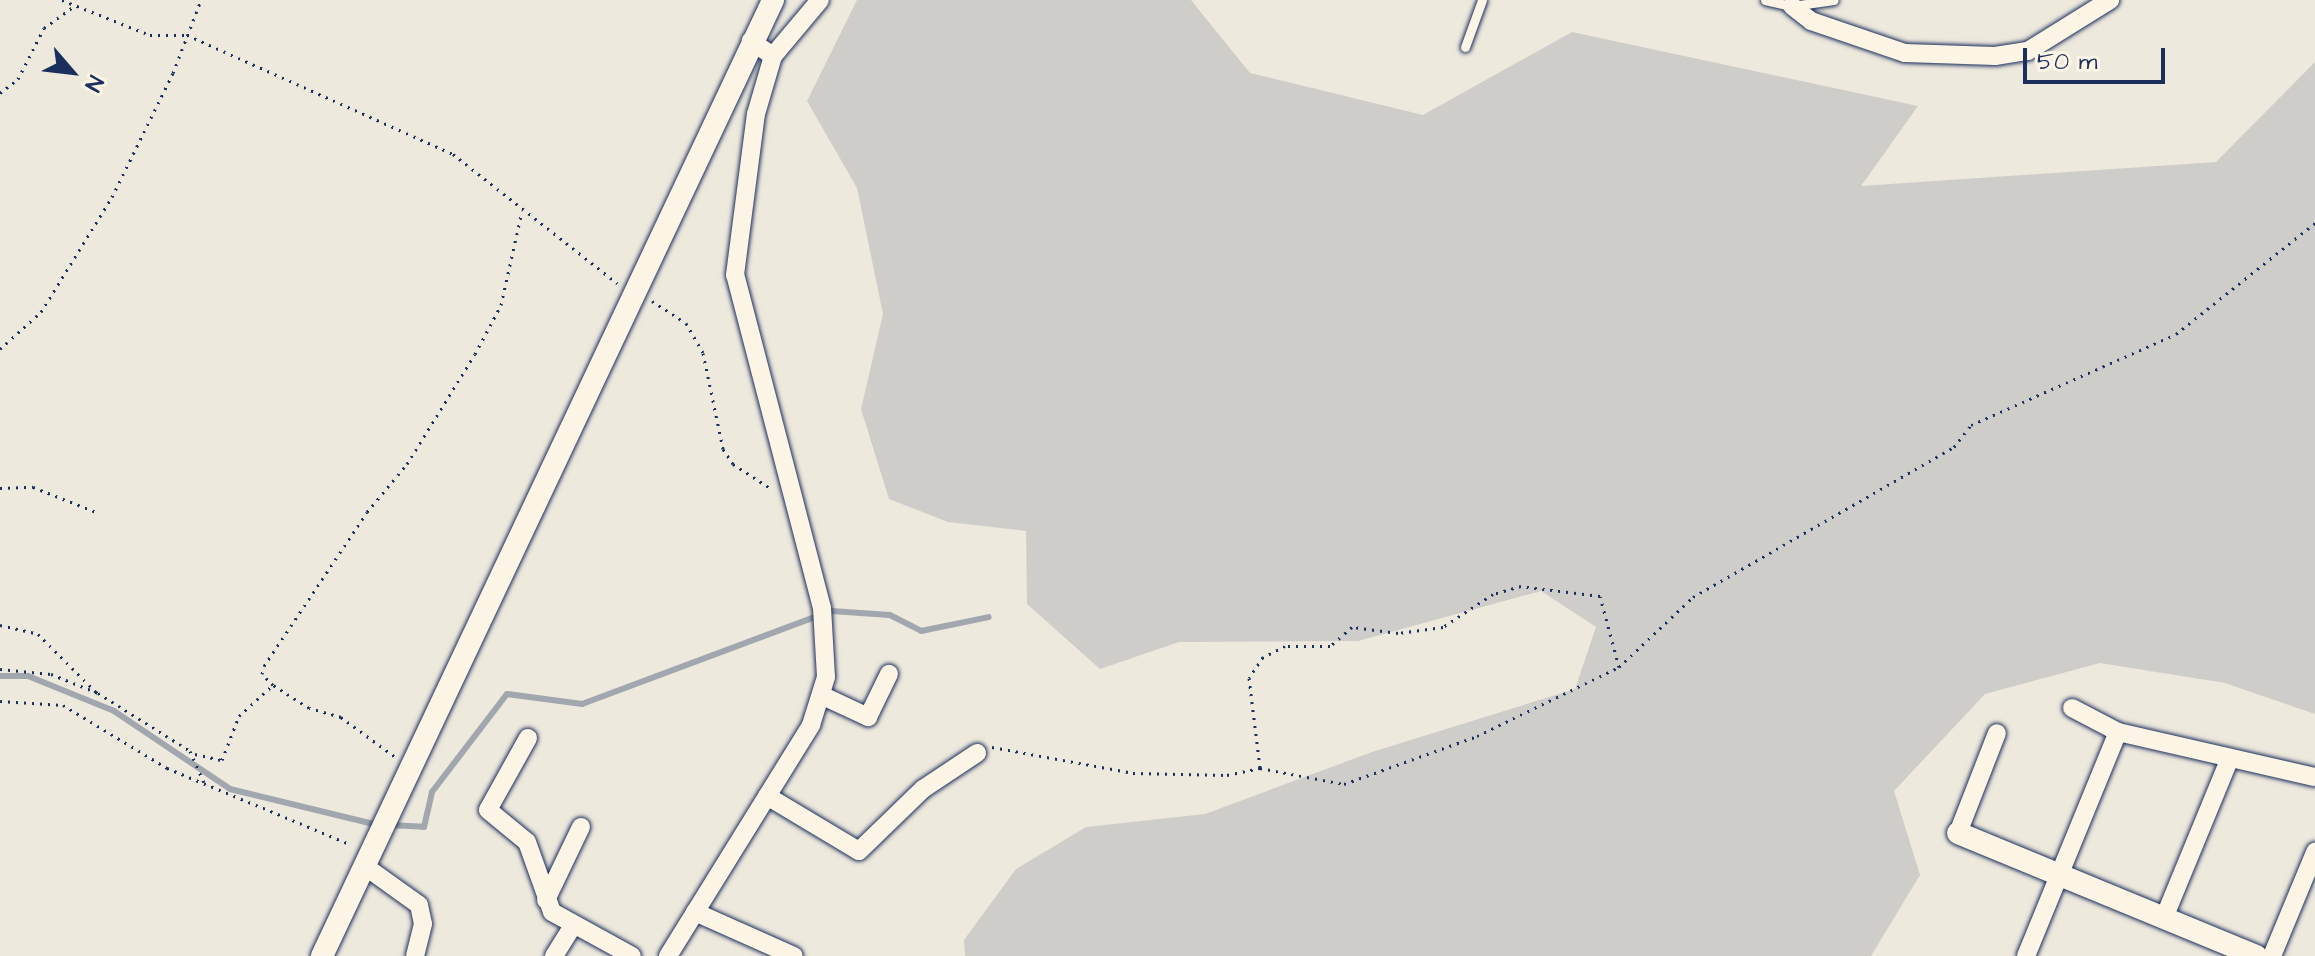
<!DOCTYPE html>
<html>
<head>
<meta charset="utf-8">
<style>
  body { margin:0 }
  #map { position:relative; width:2315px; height:956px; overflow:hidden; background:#eee9dd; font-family:"Architects Daughter",sans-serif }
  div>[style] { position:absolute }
  .green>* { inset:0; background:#cfcdca }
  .stream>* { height:6px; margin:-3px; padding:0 3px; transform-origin:3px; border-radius:3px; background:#a2a7af }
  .path>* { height:3px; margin-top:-1.5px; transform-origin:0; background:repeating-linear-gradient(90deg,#1b2f5e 0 2px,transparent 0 8px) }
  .roads { filter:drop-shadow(0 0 2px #1b2f5e) drop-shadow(0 0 2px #1b2f5e) }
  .service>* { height:9px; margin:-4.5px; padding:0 4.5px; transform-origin:4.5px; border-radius:4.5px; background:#fcf5e5 }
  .minor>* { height:18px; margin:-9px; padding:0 9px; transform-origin:9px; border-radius:9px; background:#fcf5e5 }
  .tertiary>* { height:22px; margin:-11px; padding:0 11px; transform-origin:11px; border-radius:11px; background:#fcf5e5 }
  span { translate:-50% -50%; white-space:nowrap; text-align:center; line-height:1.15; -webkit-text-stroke:7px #fcf5e5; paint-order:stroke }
  .north { position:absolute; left:32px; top:32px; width:80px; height:80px; -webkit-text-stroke:6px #fcf5e5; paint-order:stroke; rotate:118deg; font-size:22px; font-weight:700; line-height:32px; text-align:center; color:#1b2f5e }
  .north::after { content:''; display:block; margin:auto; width:28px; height:36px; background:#1b2f5e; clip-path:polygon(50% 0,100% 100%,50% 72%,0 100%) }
  .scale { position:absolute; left:2023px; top:48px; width:142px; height:36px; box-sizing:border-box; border:4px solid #1b2f5e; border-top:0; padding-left:10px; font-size:24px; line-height:28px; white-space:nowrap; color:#1b2f5e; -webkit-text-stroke:6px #fcf5e5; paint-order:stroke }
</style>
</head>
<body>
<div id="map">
  <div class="green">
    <i style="clip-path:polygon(857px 0,1191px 0,1250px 73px,1423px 115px,1572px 32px,1918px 106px,1861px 186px,2216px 162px,2315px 62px,2315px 714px,2225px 683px,2100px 663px,1985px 694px,1894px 791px,1920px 875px,1871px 956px,965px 956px,964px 940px,1016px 869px,1086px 827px,1205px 814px,1372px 752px,1575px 689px,1596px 627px,1541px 591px,1358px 641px,1179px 642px,1100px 669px,1027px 604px,1026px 531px,948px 522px,889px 499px,861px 409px,883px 314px,857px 188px,807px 101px)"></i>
  </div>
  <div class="stream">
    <i style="left:0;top:676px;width:28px"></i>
    <i style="left:28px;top:676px;width:93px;rotate:22.1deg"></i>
    <i style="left:114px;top:711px;width:140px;rotate:33.9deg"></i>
    <i style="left:230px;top:789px;width:152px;rotate:13.7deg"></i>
    <i style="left:389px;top:825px;width:35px;rotate:3deg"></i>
    <i style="left:424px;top:827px;width:36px;rotate:-77deg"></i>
    <i style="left:432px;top:792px;width:123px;rotate:-52.6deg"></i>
    <i style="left:507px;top:694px;width:76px;rotate:7.6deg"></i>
    <i style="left:582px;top:704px;width:266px;rotate:-20.5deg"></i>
    <i style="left:831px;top:611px;width:59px;rotate:3.9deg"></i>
    <i style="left:890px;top:615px;width:35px;rotate:27deg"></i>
    <i style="left:921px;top:631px;width:69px;rotate:-11.6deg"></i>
  </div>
  <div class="path">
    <i style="left:62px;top:0;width:95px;rotate:21.7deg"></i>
    <i style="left:150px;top:35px;width:37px"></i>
    <i style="left:187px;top:35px;width:291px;rotate:24.1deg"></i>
    <i style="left:453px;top:154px;width:209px;rotate:38.2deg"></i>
    <i style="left:0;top:93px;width:23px;rotate:-38deg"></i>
    <i style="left:18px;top:79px;width:57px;rotate:-63deg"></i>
    <i style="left:44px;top:28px;width:37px;rotate:-36deg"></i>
    <i style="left:652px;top:301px;width:40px;rotate:32.9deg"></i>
    <i style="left:686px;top:323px;width:34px;rotate:60deg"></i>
    <i style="left:703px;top:353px;width:98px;rotate:78.2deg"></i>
    <i style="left:723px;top:449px;width:18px;rotate:56deg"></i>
    <i style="left:733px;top:464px;width:44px;rotate:33deg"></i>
    <i style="left:0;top:349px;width:55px;rotate:-42.1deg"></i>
    <i style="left:41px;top:312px;width:135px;rotate:-58.3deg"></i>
    <i style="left:112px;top:197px;width:138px;rotate:-63.8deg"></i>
    <i style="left:173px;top:73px;width:78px;rotate:-69deg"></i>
    <i style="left:0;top:488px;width:33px;rotate:-2deg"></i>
    <i style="left:33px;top:487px;width:68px;rotate:21.6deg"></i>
    <i style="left:0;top:625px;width:39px;rotate:13deg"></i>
    <i style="left:38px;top:634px;width:83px;rotate:45deg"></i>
    <i style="left:1619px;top:667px;width:102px;rotate:-43.4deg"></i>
    <i style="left:1693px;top:597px;width:301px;rotate:-29.9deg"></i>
    <i style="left:1954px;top:447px;width:28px;rotate:-52deg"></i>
    <i style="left:1971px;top:425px;width:224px;rotate:-23.9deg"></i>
    <i style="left:2176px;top:334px;width:178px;rotate:-38.6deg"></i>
    <i style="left:0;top:669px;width:51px;rotate:5.6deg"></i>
    <i style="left:51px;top:674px;width:51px;rotate:22deg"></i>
    <i style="left:98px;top:693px;width:109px;rotate:32.2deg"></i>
    <i style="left:190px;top:751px;width:36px;rotate:66deg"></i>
    <i style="left:0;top:701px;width:63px;rotate:3.6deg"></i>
    <i style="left:63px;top:705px;width:122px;rotate:31.2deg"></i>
    <i style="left:167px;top:768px;width:198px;rotate:22.6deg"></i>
    <i style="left:992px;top:747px;width:143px;rotate:10.4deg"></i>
    <i style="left:1133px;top:773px;width:94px;rotate:1.2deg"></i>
    <i style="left:1227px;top:775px;width:34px;rotate:-12deg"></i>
    <i style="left:1260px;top:768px;width:86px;rotate:10.8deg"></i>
    <i style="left:1344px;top:784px;width:141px;rotate:-19.8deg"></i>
    <i style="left:1477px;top:736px;width:158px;rotate:-25.9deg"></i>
    <i style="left:1619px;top:667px;width:73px;rotate:-105deg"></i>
    <i style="left:1600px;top:596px;width:80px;rotate:-172.8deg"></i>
    <i style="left:1521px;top:586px;width:29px;rotate:164deg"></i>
    <i style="left:1493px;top:594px;width:60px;rotate:146.6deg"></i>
    <i style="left:1443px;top:627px;width:45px;rotate:172.4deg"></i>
    <i style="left:1398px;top:633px;width:46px;rotate:-172.6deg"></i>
    <i style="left:1352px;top:627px;width:29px;rotate:139deg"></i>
    <i style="left:1330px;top:646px;width:45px;rotate:180deg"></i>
    <i style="left:1285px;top:646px;width:25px;rotate:153deg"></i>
    <i style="left:1263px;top:657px;width:25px;rotate:124deg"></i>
    <i style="left:1249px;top:678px;width:91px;rotate:83deg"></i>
    <i style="left:195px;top:754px;width:28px;rotate:13deg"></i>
    <i style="left:222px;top:760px;width:47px;rotate:-68.9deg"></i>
    <i style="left:239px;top:716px;width:46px;rotate:-42.4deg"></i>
    <i style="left:394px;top:756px;width:66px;rotate:-143.7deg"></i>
    <i style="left:341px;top:717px;width:33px;rotate:-164deg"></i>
    <i style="left:309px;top:708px;width:43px;rotate:-147.4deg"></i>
    <i style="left:273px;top:685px;width:16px;rotate:-135deg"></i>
    <i style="left:262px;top:674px;width:8px;rotate:-76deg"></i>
    <i style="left:264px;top:666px;width:185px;rotate:-56.2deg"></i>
    <i style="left:367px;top:512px;width:62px;rotate:-50.2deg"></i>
    <i style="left:407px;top:464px;width:129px;rotate:-58.3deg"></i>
    <i style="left:475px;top:354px;width:55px;rotate:-62deg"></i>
    <i style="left:501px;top:305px;width:96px;rotate:-77.4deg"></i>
  </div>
  <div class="roads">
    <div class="service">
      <i style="left:1765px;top:0;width:28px;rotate:13deg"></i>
      <i style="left:1792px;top:6px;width:42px;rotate:-8.1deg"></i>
      <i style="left:1465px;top:47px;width:50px;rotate:-70.1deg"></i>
    </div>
    <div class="minor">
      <i style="left:1792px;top:6px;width:24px;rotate:38deg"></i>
      <i style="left:1811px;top:21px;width:99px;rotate:18.8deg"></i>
      <i style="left:1905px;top:53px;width:90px;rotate:1.9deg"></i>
      <i style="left:1995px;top:56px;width:33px;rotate:-9deg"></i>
      <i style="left:2028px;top:51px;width:97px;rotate:-31.9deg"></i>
      <i style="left:773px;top:56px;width:73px;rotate:-50deg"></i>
      <i style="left:823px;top:696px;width:50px;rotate:25deg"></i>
      <i style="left:868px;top:717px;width:48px;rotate:-64deg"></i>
      <i style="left:2072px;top:708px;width:52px;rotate:27.6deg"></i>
      <i style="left:528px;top:738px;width:82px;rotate:119.1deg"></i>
      <i style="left:488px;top:810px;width:50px;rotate:39.4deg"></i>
      <i style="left:527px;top:842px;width:74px;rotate:70.3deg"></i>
      <i style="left:552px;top:912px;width:91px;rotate:28.8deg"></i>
      <i style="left:767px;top:796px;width:107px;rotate:30.9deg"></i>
      <i style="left:859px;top:851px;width:89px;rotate:-44.1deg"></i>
      <i style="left:923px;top:789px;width:65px;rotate:-33.7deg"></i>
      <i style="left:1958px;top:833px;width:107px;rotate:-68.7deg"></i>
      <i style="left:366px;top:867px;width:65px;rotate:35.6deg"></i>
      <i style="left:419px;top:905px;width:19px;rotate:78deg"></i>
      <i style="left:423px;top:924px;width:33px;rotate:104deg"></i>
      <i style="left:546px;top:900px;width:81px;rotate:-64.4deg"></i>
      <i style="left:695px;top:912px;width:108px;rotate:24deg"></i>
      <i style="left:2164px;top:918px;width:173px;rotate:-67.6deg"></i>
      <i style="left:554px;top:956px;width:36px;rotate:-58deg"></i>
      <i style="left:668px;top:956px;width:272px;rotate:-58.2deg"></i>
      <i style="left:811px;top:725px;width:50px;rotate:-72.6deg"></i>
      <i style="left:826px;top:677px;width:69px;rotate:-93.3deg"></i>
      <i style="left:822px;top:608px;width:344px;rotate:-104.6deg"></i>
      <i style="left:735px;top:275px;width:162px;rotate:-82.6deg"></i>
      <i style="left:756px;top:114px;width:60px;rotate:-73.7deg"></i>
      <i style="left:773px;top:56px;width:27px;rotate:-146deg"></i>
      <i style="left:2026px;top:956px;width:242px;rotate:-67.7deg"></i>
      <i style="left:2118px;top:732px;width:202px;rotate:12.9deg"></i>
      <i style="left:2272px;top:956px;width:113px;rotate:-67.5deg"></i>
    </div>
    <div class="tertiary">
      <i style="left:1958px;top:833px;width:323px;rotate:22.4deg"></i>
      <i style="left:322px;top:956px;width:1057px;rotate:-64.74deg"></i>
    </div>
  </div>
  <div class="north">N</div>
  <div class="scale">50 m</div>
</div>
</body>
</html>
